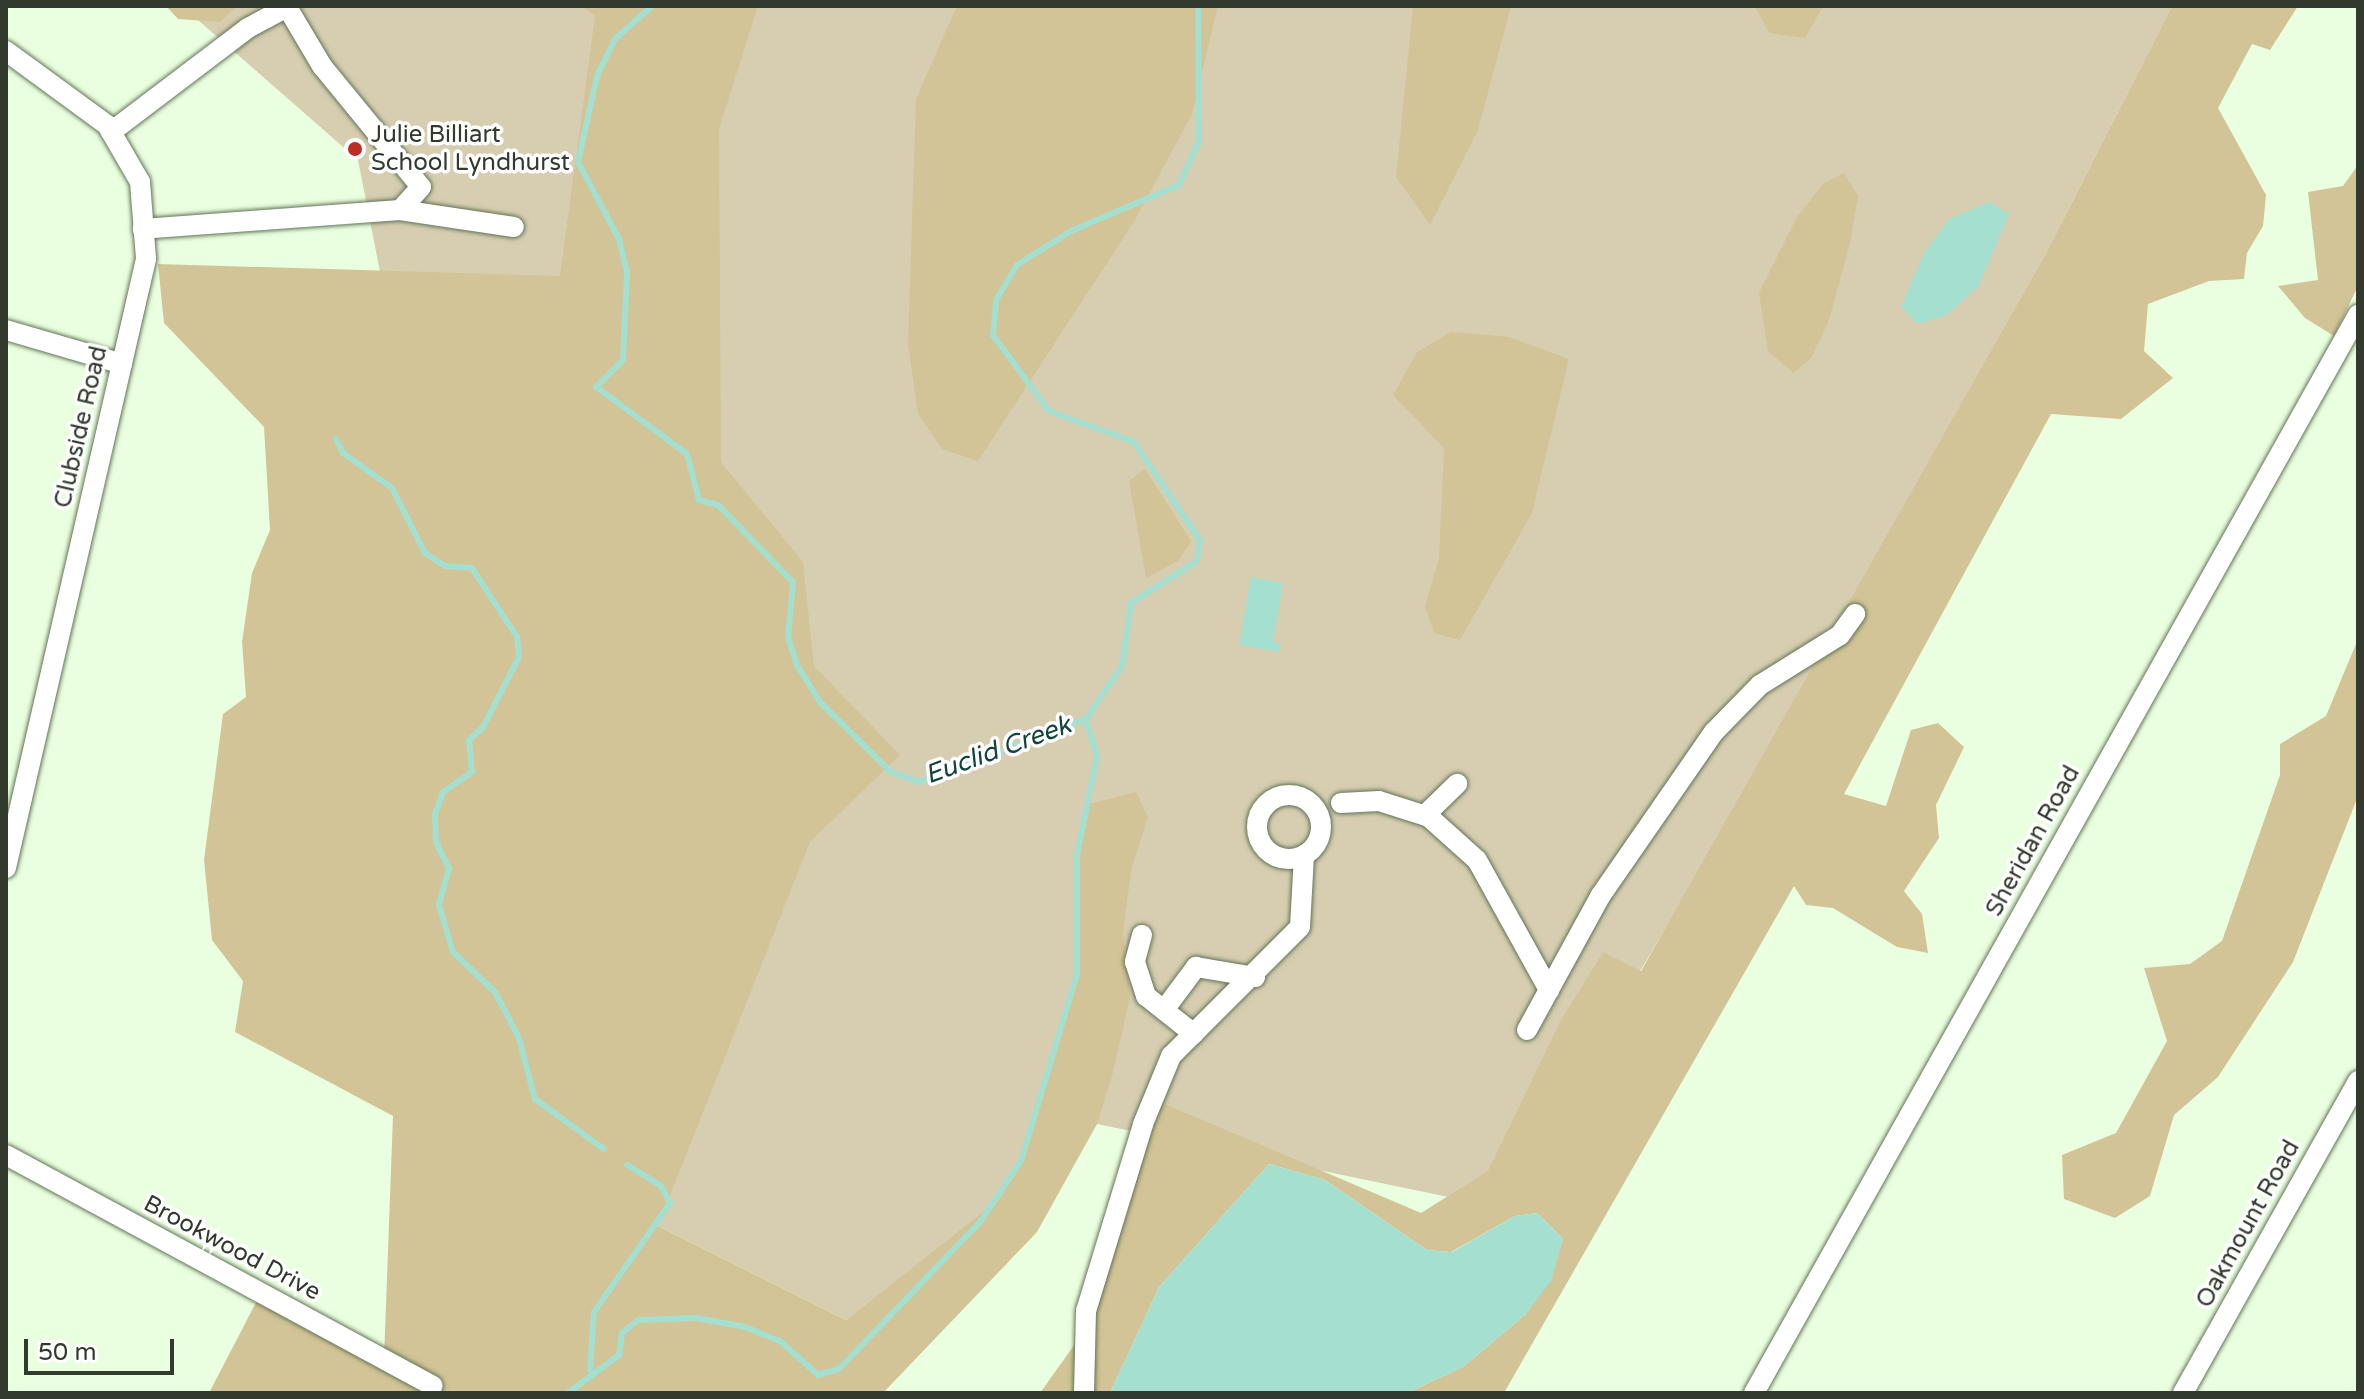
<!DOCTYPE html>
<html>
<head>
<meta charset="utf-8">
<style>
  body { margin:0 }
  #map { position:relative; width:2364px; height:1399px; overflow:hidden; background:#eaffdf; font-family:"Varela Round",sans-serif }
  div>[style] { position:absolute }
  .green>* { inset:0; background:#d7ceb1 }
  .forest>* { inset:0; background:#d2c496 }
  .water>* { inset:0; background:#a4dfd0 }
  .stream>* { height:6px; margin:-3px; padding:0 3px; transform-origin:3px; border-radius:3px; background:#a4dfd0 }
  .roads { filter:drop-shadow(0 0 2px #637559) drop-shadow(0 0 2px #637559) }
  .minor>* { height:20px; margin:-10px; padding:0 10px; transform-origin:10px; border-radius:10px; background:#fff }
  .minor>.ring { margin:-10px; padding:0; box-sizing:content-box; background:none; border:20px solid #fff; border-radius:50% }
  .dots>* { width:22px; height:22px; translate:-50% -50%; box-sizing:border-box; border:4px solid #fff; border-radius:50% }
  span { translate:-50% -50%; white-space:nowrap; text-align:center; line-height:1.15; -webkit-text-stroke:7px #fff; paint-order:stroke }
  .poi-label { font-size:24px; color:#323a2e }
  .left { translate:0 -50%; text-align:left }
  .street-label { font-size:24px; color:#323a2e }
  .water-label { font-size:26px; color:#12443a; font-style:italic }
  .frame { position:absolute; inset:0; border:8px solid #323a2e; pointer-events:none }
  .scale { position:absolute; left:24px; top:1339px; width:150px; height:36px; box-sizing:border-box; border:4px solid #323a2e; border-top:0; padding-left:10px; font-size:24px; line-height:28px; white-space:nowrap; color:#323a2e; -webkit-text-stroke:6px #fff; paint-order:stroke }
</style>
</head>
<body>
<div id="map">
  <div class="green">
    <i style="clip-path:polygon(182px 6px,2172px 6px,2046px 253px,1702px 866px,1640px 971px,1603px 953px,1482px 1204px,1097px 1124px,846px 1320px,558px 1176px,358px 160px)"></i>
  </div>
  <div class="forest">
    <i style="clip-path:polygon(166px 6px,238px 6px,219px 22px,178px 19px)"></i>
    <i style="clip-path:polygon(582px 6px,758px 6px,719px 129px,721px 462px,803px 562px,814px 666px,900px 755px,810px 842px,658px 1226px,846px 1320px,992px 1205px,1021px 1161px,1077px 974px,1077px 855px,1089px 804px,1136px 792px,1148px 817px,1131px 870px,1123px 933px,1130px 998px,1112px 1076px,1097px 1124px,1037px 1232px,883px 1393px,209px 1393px,261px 1293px,384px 1359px,393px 1116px,235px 1032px,243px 981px,212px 940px,204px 860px,223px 714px,246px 697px,242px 642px,252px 573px,270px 530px,264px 427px,164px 323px,158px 264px,560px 276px,595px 16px)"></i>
    <i style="clip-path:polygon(957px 6px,1218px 6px,1192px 114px,1135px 220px,978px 461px,942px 449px,918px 414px,908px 344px,916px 99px)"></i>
    <i style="clip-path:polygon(1413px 6px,1511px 6px,1478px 130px,1430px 225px,1396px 177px)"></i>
    <i style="clip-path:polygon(1755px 6px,1823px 6px,1805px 38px,1769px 33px)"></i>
    <i style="clip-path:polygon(2172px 6px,2298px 6px,2270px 50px,2252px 44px,2218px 108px,2266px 195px,2263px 226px,2247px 253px,2244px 279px,2209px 281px,2148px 304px,2144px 351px,2173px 378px,2121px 419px,2051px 414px,1844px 794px,1886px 806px,1911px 730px,1938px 723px,1964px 747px,1936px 805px,1939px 838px,1904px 891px,1922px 914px,1928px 953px,1897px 947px,1833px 908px,1806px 905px,1794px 886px,1504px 1393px,1407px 1393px,1463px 1367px,1525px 1315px,1550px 1281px,1563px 1239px,1537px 1213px,1515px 1216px,1451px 1252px,1427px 1250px,1325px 1180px,1269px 1164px,1159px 1287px,1110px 1393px,1040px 1393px,1085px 1330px,1153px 1099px,1421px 1213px,1488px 1171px,1560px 1022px,1603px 952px,1641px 971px,2046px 253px)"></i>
    <i style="clip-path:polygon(2358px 165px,2358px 286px,2334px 336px,2305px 318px,2278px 286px,2318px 280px,2308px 192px,2343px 186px)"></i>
    <i style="clip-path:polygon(1844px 173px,1858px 196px,1850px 244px,1828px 323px,1811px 358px,1793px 373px,1768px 351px,1759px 293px,1797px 217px,1823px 184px)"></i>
    <i style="clip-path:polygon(1451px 332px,1509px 337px,1569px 359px,1532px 513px,1460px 640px,1434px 633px,1425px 606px,1439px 558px,1444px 448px,1393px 395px,1417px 352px)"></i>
    <i style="clip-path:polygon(1145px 469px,1191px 541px,1178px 561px,1146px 578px,1129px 481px)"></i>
    <i style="clip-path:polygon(2358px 639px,2358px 796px,2293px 962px,2218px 1077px,2174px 1115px,2150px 1196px,2115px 1218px,2064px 1199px,2062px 1155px,2116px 1133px,2167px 1041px,2144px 968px,2190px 964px,2222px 941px,2280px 775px,2280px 744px,2326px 716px)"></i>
  </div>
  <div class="water">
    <i style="clip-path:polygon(1989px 202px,2009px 214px,1978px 287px,1947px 315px,1918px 324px,1901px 307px,1923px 255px,1949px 219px)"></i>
    <i style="clip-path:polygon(1251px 577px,1283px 583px,1273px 642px,1281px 644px,1279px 652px,1239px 645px)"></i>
    <i style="clip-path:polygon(1269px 1164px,1325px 1180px,1427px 1250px,1452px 1252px,1515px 1216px,1537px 1213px,1563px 1239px,1551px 1281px,1525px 1315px,1463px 1367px,1407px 1393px,1110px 1393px,1159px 1287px)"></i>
  </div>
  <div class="stream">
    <i style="left:336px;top:439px;width:16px;rotate:63deg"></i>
    <i style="left:343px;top:453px;width:60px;rotate:35.5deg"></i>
    <i style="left:392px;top:488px;width:73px;rotate:63.1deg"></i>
    <i style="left:425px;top:553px;width:24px;rotate:33deg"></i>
    <i style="left:445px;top:566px;width:27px;rotate:4deg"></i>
    <i style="left:472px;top:568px;width:82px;rotate:56.9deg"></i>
    <i style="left:517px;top:637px;width:20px;rotate:84deg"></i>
    <i style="left:519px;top:657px;width:79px;rotate:117.2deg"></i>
    <i style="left:483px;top:727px;width:19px;rotate:137deg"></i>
    <i style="left:469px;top:740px;width:32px;rotate:85deg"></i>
    <i style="left:472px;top:772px;width:35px;rotate:145deg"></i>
    <i style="left:443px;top:792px;width:23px;rotate:110deg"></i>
    <i style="left:435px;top:814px;width:28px;rotate:88deg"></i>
    <i style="left:436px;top:842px;width:30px;rotate:64deg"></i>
    <i style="left:449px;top:869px;width:37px;rotate:106deg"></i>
    <i style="left:439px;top:905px;width:49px;rotate:73.4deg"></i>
    <i style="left:453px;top:952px;width:58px;rotate:43.6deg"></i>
    <i style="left:495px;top:992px;width:52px;rotate:62.4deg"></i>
    <i style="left:519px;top:1038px;width:63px;rotate:75.3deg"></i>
    <i style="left:535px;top:1099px;width:85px;rotate:35.9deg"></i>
    <i style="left:1086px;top:719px;width:64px;rotate:-55.8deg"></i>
    <i style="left:1122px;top:666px;width:64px;rotate:-81.9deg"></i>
    <i style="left:1131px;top:603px;width:78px;rotate:-32.5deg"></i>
    <i style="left:1197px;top:561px;width:21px;rotate:-82deg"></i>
    <i style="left:1200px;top:540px;width:118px;rotate:-124deg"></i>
    <i style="left:1134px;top:442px;width:90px;rotate:-160deg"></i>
    <i style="left:1049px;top:411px;width:94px;rotate:-126.4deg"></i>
    <i style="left:993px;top:335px;width:35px;rotate:-85deg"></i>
    <i style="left:996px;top:300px;width:41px;rotate:-59deg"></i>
    <i style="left:1017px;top:265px;width:64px;rotate:-32.2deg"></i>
    <i style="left:1071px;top:231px;width:117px;rotate:-23.1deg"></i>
    <i style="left:1179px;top:185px;width:48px;rotate:-65.6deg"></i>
    <i style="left:1199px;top:141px;width:135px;rotate:-90.4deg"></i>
    <i style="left:590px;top:1370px;width:58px;rotate:-86.1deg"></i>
    <i style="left:594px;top:1312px;width:133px;rotate:-55.1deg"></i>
    <i style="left:670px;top:1203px;width:19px;rotate:-118deg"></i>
    <i style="left:661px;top:1186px;width:40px;rotate:-148deg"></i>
    <i style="left:568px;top:1393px;width:64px;rotate:-36.7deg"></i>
    <i style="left:619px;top:1355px;width:22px;rotate:-82deg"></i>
    <i style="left:622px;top:1333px;width:21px;rotate:-39deg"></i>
    <i style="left:638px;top:1320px;width:59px;rotate:-1.9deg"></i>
    <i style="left:697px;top:1318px;width:49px;rotate:10.6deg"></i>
    <i style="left:745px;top:1327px;width:38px;rotate:22deg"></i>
    <i style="left:780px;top:1341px;width:51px;rotate:41.8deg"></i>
    <i style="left:818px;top:1375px;width:22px;rotate:-16deg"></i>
    <i style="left:839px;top:1369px;width:205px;rotate:-46.2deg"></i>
    <i style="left:981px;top:1221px;width:72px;rotate:-56.3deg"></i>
    <i style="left:1021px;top:1161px;width:195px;rotate:-73.3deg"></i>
    <i style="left:1077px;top:974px;width:119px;rotate:-90deg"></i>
    <i style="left:1077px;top:855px;width:101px;rotate:-78.6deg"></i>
    <i style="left:1097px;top:756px;width:39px;rotate:-107deg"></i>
    <i style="left:1086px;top:719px;width:178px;rotate:159.2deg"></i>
    <i style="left:920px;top:782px;width:31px;rotate:-161deg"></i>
    <i style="left:891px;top:772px;width:100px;rotate:-135.4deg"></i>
    <i style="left:820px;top:702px;width:44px;rotate:-121.9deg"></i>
    <i style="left:797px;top:665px;width:28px;rotate:-108deg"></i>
    <i style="left:788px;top:638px;width:56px;rotate:-84.9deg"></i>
    <i style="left:793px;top:582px;width:107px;rotate:-134.2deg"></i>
    <i style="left:718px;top:505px;width:20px;rotate:-165deg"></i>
    <i style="left:699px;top:500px;width:48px;rotate:-104.6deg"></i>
    <i style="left:687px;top:454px;width:113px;rotate:-143.6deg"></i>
    <i style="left:596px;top:387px;width:38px;rotate:-45deg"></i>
    <i style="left:623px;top:360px;width:87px;rotate:-87.4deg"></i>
    <i style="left:627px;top:273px;width:35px;rotate:-103deg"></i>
    <i style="left:619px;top:239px;width:87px;rotate:-118deg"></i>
    <i style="left:578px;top:162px;width:88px;rotate:-77.5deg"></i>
    <i style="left:597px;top:76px;width:41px;rotate:-64.1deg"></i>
    <i style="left:615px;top:39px;width:50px;rotate:-41.7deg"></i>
  </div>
  <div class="roads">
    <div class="minor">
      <i style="left:6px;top:51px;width:125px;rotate:36.2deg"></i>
      <i style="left:107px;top:125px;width:66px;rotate:59.9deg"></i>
      <i style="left:140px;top:182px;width:77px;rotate:85.5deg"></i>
      <i style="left:146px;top:259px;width:625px;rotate:102.95deg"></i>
      <i style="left:111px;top:132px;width:172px;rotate:-37.2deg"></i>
      <i style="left:248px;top:28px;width:44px;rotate:-28.3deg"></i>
      <i style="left:287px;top:7px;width:69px;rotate:59.3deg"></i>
      <i style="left:322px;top:66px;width:156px;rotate:50.7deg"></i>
      <i style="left:421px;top:187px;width:31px;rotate:132deg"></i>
      <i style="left:400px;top:210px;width:258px;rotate:175.8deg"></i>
      <i style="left:400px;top:210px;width:115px;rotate:8.5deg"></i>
      <i style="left:6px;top:330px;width:121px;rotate:16.3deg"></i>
      <i class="ring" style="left:1257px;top:795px;width:44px;height:44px"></i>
      <i style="left:1341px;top:803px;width:38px;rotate:-3deg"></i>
      <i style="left:1379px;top:801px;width:52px;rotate:17.7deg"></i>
      <i style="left:1429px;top:817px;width:64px;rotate:41.9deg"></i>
      <i style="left:1477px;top:860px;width:149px;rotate:61deg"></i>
      <i style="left:1425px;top:815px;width:45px;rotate:-44.1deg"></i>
      <i style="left:1142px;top:935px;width:28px;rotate:105deg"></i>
      <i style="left:1135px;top:962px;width:36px;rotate:72deg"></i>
      <i style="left:1146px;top:996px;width:61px;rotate:38.4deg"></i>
      <i style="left:1164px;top:1010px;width:54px;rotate:-53.3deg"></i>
      <i style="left:1196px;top:967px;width:60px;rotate:9.6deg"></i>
      <i style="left:1527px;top:1030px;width:154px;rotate:-61.3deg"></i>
      <i style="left:1601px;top:895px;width:198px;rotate:-55.3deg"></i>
      <i style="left:1714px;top:732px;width:66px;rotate:-45.6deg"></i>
      <i style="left:1760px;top:685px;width:94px;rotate:-32deg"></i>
      <i style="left:1840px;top:635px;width:26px;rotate:-54deg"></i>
      <i style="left:6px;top:1155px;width:485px;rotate:28.4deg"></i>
      <i style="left:1084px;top:1393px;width:82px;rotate:-88.6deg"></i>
      <i style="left:1086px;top:1311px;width:195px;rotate:-73deg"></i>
      <i style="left:1143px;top:1124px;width:74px;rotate:-67.6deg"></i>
      <i style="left:1171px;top:1056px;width:182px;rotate:-45deg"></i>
      <i style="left:1300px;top:927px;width:72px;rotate:-86.8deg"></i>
      <i style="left:1754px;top:1393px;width:1236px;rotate:-60.74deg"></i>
      <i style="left:2183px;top:1393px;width:358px;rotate:-60.7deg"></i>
    </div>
  </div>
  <div class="dots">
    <i style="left:355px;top:149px;background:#bb2e21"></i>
  </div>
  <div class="poi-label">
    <span class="left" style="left:371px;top:149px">Julie Billiart<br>School Lyndhurst</span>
  </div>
  <div class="street-label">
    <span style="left:81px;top:427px;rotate:-77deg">Clubside Road</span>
    <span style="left:2033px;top:841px;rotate:-61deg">Sheridan Road</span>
    <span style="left:2248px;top:1224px;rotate:-61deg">Oakmount Road</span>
    <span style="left:232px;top:1248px;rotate:28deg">Brookwood Drive</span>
  </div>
  <div class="water-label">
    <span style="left:998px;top:750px;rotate:-20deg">Euclid Creek</span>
  </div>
  <div class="frame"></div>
  <div class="scale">50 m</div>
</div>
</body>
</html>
